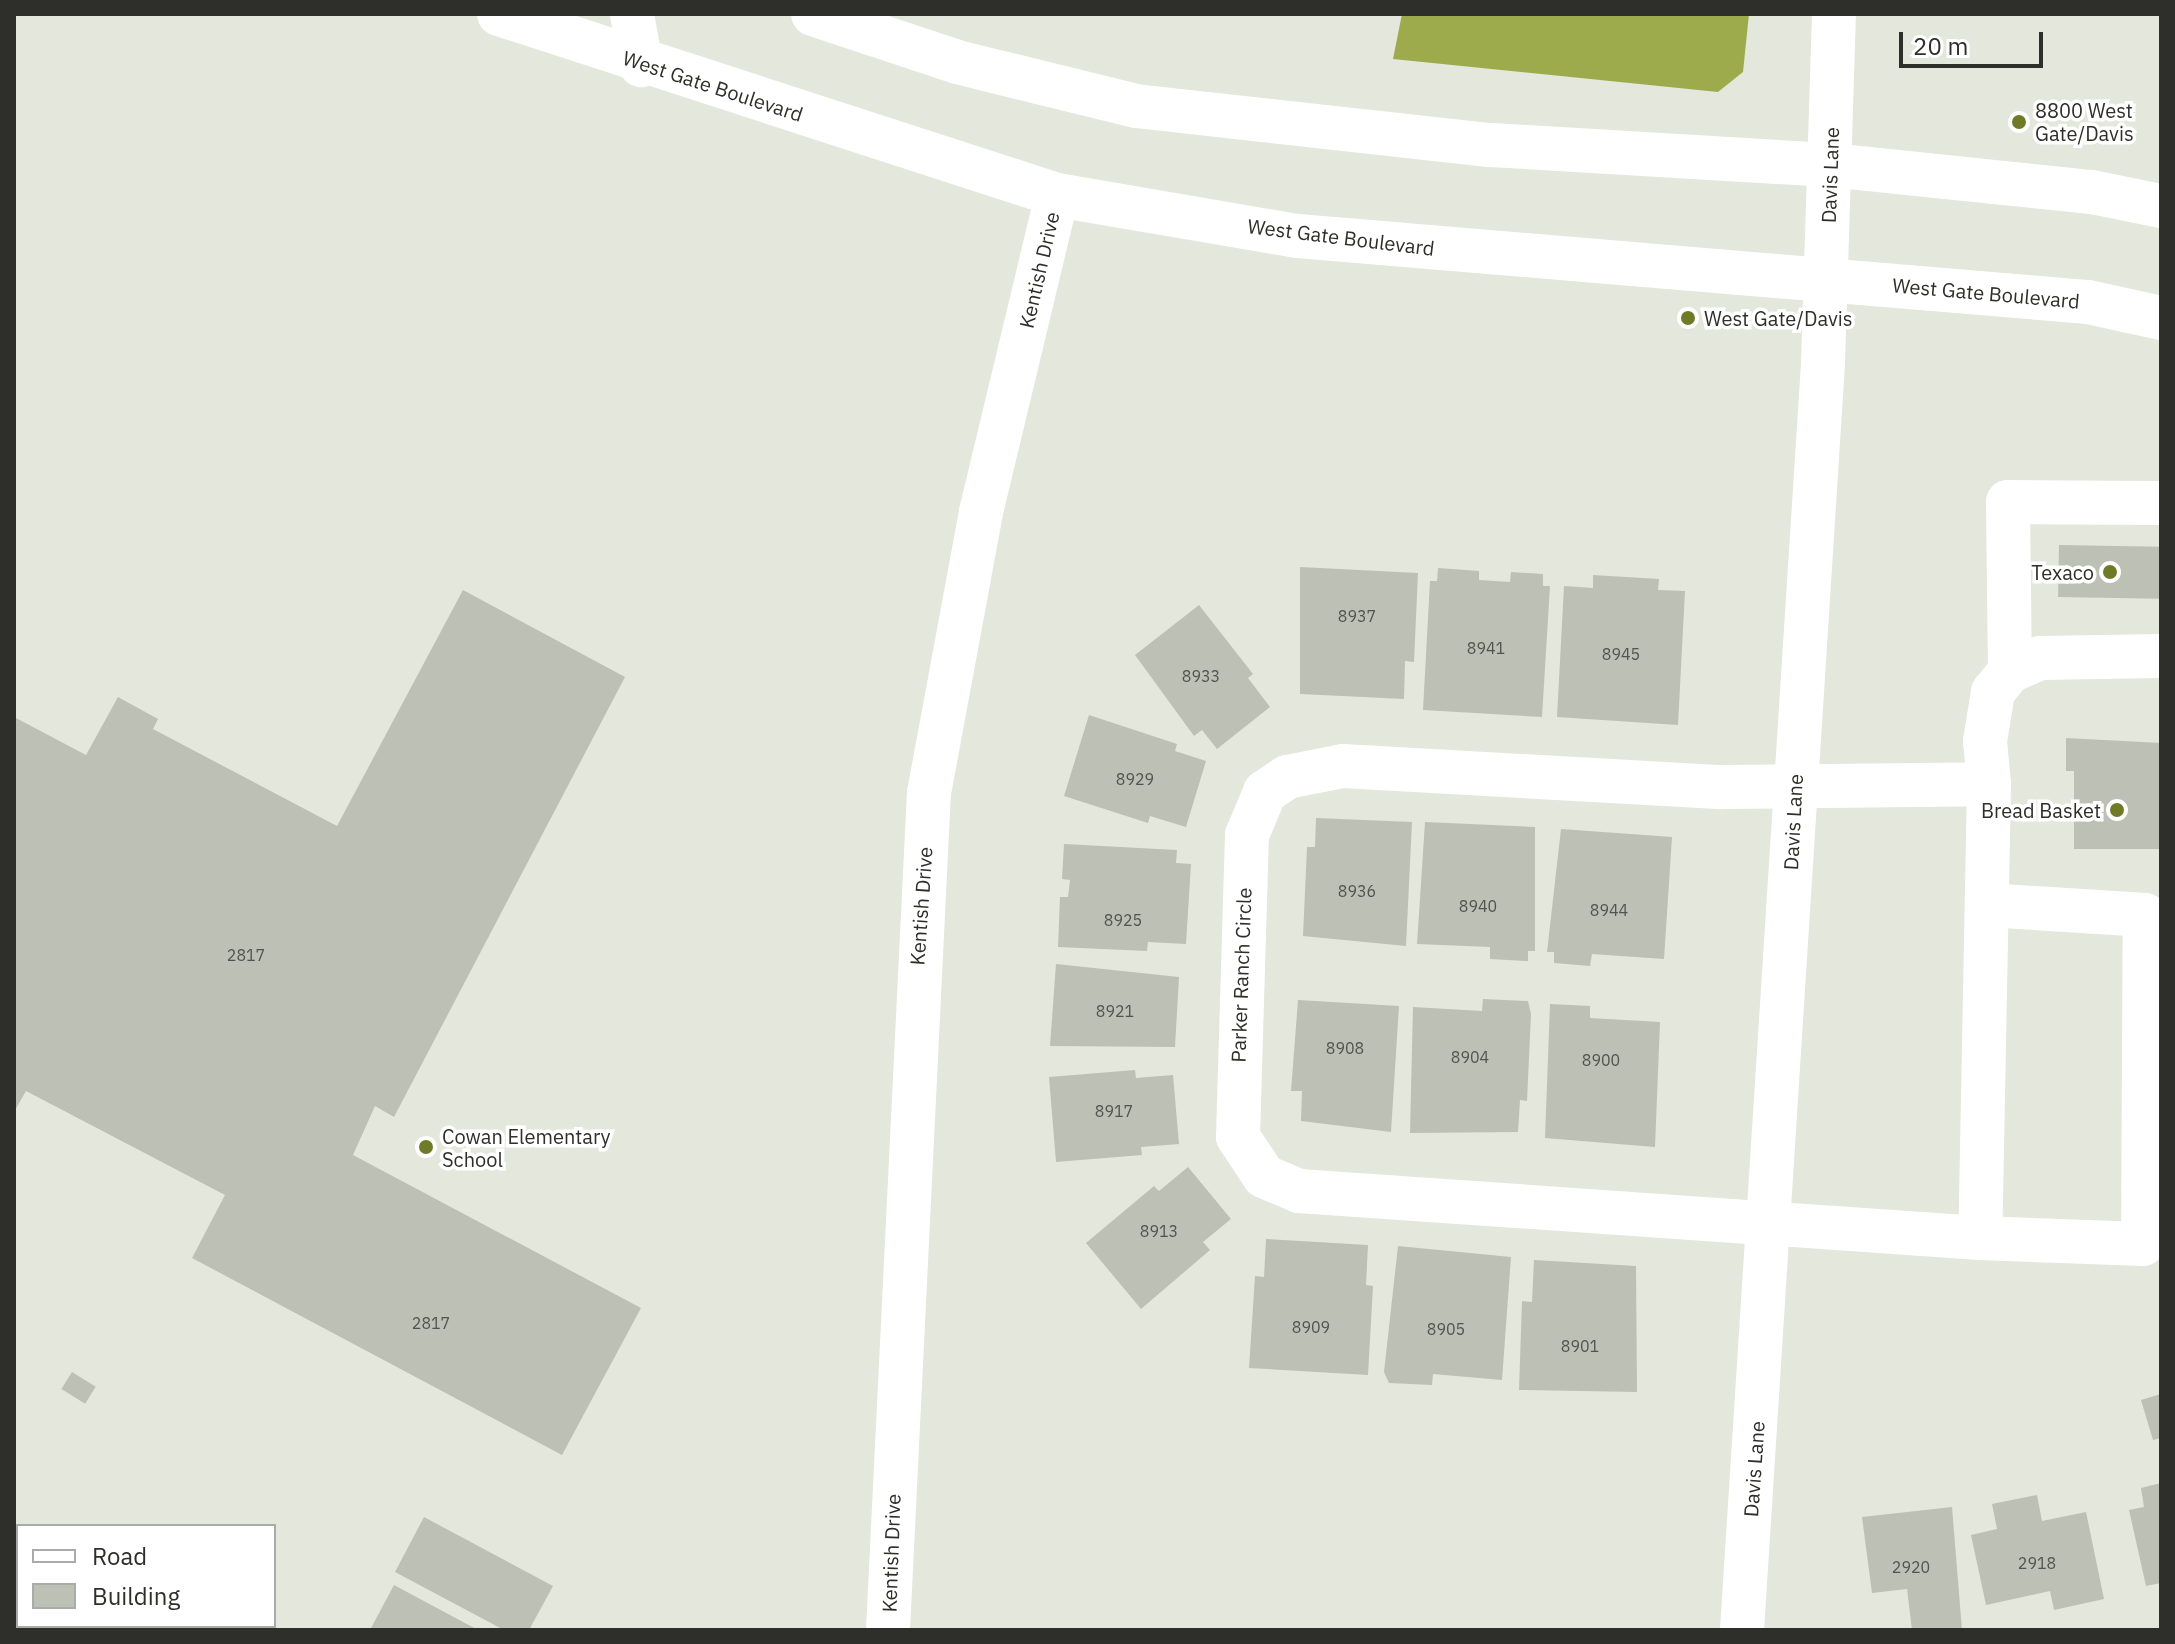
<!DOCTYPE html>
<html>
<head>
<meta charset="utf-8">
<style>
  body { margin:0 }
  #map { position:relative; width:2175px; height:1644px; overflow:hidden; background:#e4e7db; font-family:"IBM Plex Sans",sans-serif }
  div>[style] { position:absolute }
  .forest>* { inset:0; background:#9dab4d }
  .building>* { inset:0; background:#bdc0b5; transform-origin:0 0 }
  .minor>* { height:44px; margin:-22px; padding:0 22px; transform-origin:22px; border-radius:22px; background:#fff }
  .major>* { height:44px; margin:-22px; padding:0 22px; transform-origin:22px; border-radius:22px; background:#fff }
  .dots>* { width:22px; height:22px; translate:-50% -50%; box-sizing:border-box; border:4px solid #fff; border-radius:50% }
  span { translate:-50% -50%; white-space:nowrap; text-align:center; line-height:1.15; -webkit-text-stroke:7px #fff; paint-order:stroke }
  .number-label { font-size:16px; color:#52534e }
  .number-label span { -webkit-text-stroke-width:0 }
  .street-label { font-size:20px; color:#2e2f2b }
  .poi-label { font-size:20px; color:#2e2f2b }
  .left { translate:0 -50%; text-align:left }
  .right { translate:-100% -50%; text-align:right }
  .frame { position:absolute; inset:0; border:16px solid #2e2f2b; pointer-events:none }
  .legend { position:absolute; left:16px; top:1524px; width:260px; height:104px; box-sizing:border-box; background:#fff; border:2px solid #abacaa; margin:0; padding:10px 14px; list-style:none; font-size:24px; color:#2e2f2b }
  .legend li { display:flex; align-items:center; gap:16px; height:40px }
  .legend b { width:40px; border:2px solid #abacaa }
  .scale { position:absolute; left:1899px; top:32px; width:144px; height:36px; box-sizing:border-box; border:4px solid #2e2f2b; border-top:0; padding-left:10px; font-size:24px; line-height:28px; white-space:nowrap; color:#2e2f2b; -webkit-text-stroke:6px #fff; paint-order:stroke }
</style>
</head>
<body>
<div id="map">
  <div class="forest">
    <i style="clip-path:polygon(1402px 14px,1749px 14px,1743px 72px,1718px 92px,1393px 59px)"></i>
  </div>
  <div class="building">
    <i style="left:2059px;top:545px;width:102px;height:52px;rotate:1deg"></i>
    <i style="clip-path:polygon(1300px 567px,1418px 573px,1414px 662px,1405px 661px,1404px 699px,1300px 694px)"></i>
    <i style="clip-path:polygon(1438px 568px,1479px 571px,1479px 580px,1510px 582px,1511px 572px,1543px 574px,1543px 586px,1550px 586px,1542px 717px,1423px 710px,1430px 581px,1437px 581px)"></i>
    <i style="clip-path:polygon(1593px 575px,1659px 579px,1658px 590px,1685px 591px,1678px 725px,1557px 717px,1564px 586px,1593px 588px)"></i>
    <i style="clip-path:polygon(463px 590px,625px 677px,394px 1117px,375px 1106px,353px 1155px,641px 1308px,562px 1455px,192px 1258px,225px 1195px,26px 1091px,14px 1112px,14px 717px,86px 755px,118px 697px,158px 719px,153px 729px,337px 826px)"></i>
    <i style="clip-path:polygon(1199px 605px,1253px 674px,1248px 678px,1270px 707px,1217px 749px,1202px 730px,1194px 736px,1135px 655px)"></i>
    <i style="clip-path:polygon(1089px 715px,1177px 744px,1175px 751px,1206px 761px,1186px 827px,1150px 816px,1148px 823px,1064px 796px)"></i>
    <i style="clip-path:polygon(2066px 738px,2161px 743px,2161px 849px,2074px 849px,2074px 771px,2066px 771px)"></i>
    <i style="clip-path:polygon(1316px 818px,1412px 822px,1406px 946px,1303px 936px,1307px 847px,1315px 847px)"></i>
    <i style="clip-path:polygon(1425px 822px,1535px 827px,1535px 951px,1528px 951px,1528px 961px,1490px 959px,1490px 947px,1417px 944px)"></i>
    <i style="clip-path:polygon(1561px 829px,1672px 837px,1664px 959px,1592px 954px,1590px 966px,1554px 963px,1554px 952px,1547px 952px)"></i>
    <i style="clip-path:polygon(1064px 844px,1177px 850px,1176px 863px,1191px 864px,1186px 944px,1148px 942px,1147px 951px,1058px 947px,1060px 897px,1068px 897px,1070px 880px,1062px 879px)"></i>
    <i style="clip-path:polygon(1056px 964px,1179px 977px,1175px 1047px,1050px 1046px)"></i>
    <i style="clip-path:polygon(1483px 999px,1528px 1001px,1531px 1014px,1527px 1101px,1520px 1100px,1518px 1132px,1410px 1133px,1413px 1007px,1482px 1011px)"></i>
    <i style="clip-path:polygon(1298px 1000px,1399px 1006px,1391px 1132px,1301px 1121px,1302px 1091px,1291px 1091px)"></i>
    <i style="clip-path:polygon(1550px 1004px,1590px 1006px,1590px 1018px,1660px 1022px,1655px 1147px,1545px 1138px)"></i>
    <i style="clip-path:polygon(1135px 1070px,1136px 1078px,1173px 1075px,1179px 1144px,1141px 1147px,1142px 1155px,1056px 1162px,1049px 1077px)"></i>
    <i style="clip-path:polygon(1188px 1167px,1231px 1219px,1203px 1242px,1210px 1250px,1141px 1309px,1086px 1243px,1154px 1186px,1159px 1191px)"></i>
    <i style="clip-path:polygon(1266px 1239px,1368px 1245px,1366px 1285px,1373px 1286px,1368px 1375px,1249px 1368px,1255px 1276px,1264px 1277px)"></i>
    <i style="clip-path:polygon(1398px 1246px,1511px 1257px,1502px 1380px,1433px 1374px,1432px 1385px,1389px 1383px,1384px 1372px)"></i>
    <i style="clip-path:polygon(1534px 1260px,1636px 1266px,1637px 1392px,1519px 1390px,1522px 1301px,1532px 1302px)"></i>
    <i style="left:72px;top:1372px;width:28px;height:20px;rotate:32deg"></i>
    <i style="clip-path:polygon(2161px 1394px,2161px 1438px,2153px 1440px,2141px 1400px)"></i>
    <i style="clip-path:polygon(2161px 1483px,2161px 1583px,2146px 1586px,2129px 1510px,2144px 1507px,2141px 1488px)"></i>
    <i style="clip-path:polygon(2037px 1495px,2042px 1521px,2086px 1512px,2104px 1599px,2054px 1610px,2050px 1591px,1986px 1605px,1971px 1535px,1997px 1529px,1992px 1504px)"></i>
    <i style="clip-path:polygon(1952px 1507px,1962px 1630px,1912px 1630px,1907px 1589px,1872px 1593px,1862px 1517px)"></i>
    <i style="clip-path:polygon(424px 1517px,553px 1586px,529px 1630px,504px 1630px,395px 1572px)"></i>
    <i style="clip-path:polygon(394px 1585px,478px 1630px,370px 1630px)"></i>
  </div>
  <div class="minor">
    <i style="left:2010px;top:671px;width:169px;rotate:-90.7deg"></i>
    <i style="left:2008px;top:502px;width:153px;rotate:0.4deg"></i>
    <i style="left:1989px;top:784px;width:454px;rotate:91.1deg"></i>
    <i style="left:1980px;top:1238px;width:683px;rotate:-176.05deg"></i>
    <i style="left:1299px;top:1191px;width:38px;rotate:-157deg"></i>
    <i style="left:1264px;top:1176px;width:47px;rotate:-123.7deg"></i>
    <i style="left:1238px;top:1137px;width:302px;rotate:-88.3deg"></i>
    <i style="left:1247px;top:835px;width:47px;rotate:-67.3deg"></i>
    <i style="left:1265px;top:792px;width:27px;rotate:-34deg"></i>
    <i style="left:1287px;top:777px;width:57px;rotate:-11.1deg"></i>
    <i style="left:1343px;top:766px;width:380px;rotate:3.2deg"></i>
    <i style="left:1722px;top:787px;width:267px;rotate:-0.6deg"></i>
    <i style="left:1989px;top:784px;width:43px;rotate:-95.3deg"></i>
    <i style="left:1985px;top:741px;width:50px;rotate:-80.7deg"></i>
    <i style="left:1993px;top:692px;width:27px;rotate:-51deg"></i>
    <i style="left:2010px;top:671px;width:33px;rotate:-23deg"></i>
    <i style="left:2040px;top:658px;width:121px;rotate:-0.9deg"></i>
    <i style="left:1980px;top:1238px;width:163px;rotate:2.1deg"></i>
    <i style="left:2143px;top:1244px;width:329px;rotate:-89.7deg"></i>
    <i style="left:2145px;top:915px;width:157px;rotate:-176.4deg"></i>
    <i style="left:888px;top:1630px;width:838px;rotate:-87.2deg"></i>
    <i style="left:929px;top:793px;width:286px;rotate:-79.5deg"></i>
    <i style="left:981px;top:512px;width:326px;rotate:-76.5deg"></i>
    <i style="left:1742px;top:1630px;width:1270px;rotate:-86.34deg"></i>
    <i style="left:1823px;top:363px;width:349px;rotate:-88.2deg"></i>
  </div>
  <div class="major">
    <i style="left:499px;top:14px;width:587px;rotate:17.97deg"></i>
    <i style="left:1057px;top:195px;width:244px;rotate:9.7deg"></i>
    <i style="left:1298px;top:236px;width:793px;rotate:4.78deg"></i>
    <i style="left:2088px;top:302px;width:75px;rotate:12.4deg"></i>
    <i style="left:632px;top:14px;width:52px;rotate:80deg"></i>
    <i style="left:813px;top:14px;width:152px;rotate:18.4deg"></i>
    <i style="left:957px;top:62px;width:184px;rotate:13.8deg"></i>
    <i style="left:1136px;top:106px;width:358px;rotate:6.3deg"></i>
    <i style="left:1492px;top:145px;width:339px;rotate:3.4deg"></i>
    <i style="left:1830px;top:165px;width:263px;rotate:5.9deg"></i>
    <i style="left:2092px;top:192px;width:70px;rotate:11.5deg"></i>
  </div>
  <div class="dots">
    <i style="left:2019px;top:122px;background:#707b27"></i>
    <i style="left:1688px;top:318px;background:#707b27"></i>
    <i style="left:2110px;top:572px;background:#707b27"></i>
    <i style="left:2117px;top:810px;background:#707b27"></i>
    <i style="left:426px;top:1147px;background:#707b27"></i>
  </div>
  <div class="number-label">
    <span style="left:1357px;top:616px">8937</span>
    <span style="left:1486px;top:648px">8941</span>
    <span style="left:1621px;top:654px">8945</span>
    <span style="left:1201px;top:676px">8933</span>
    <span style="left:1135px;top:779px">8929</span>
    <span style="left:1357px;top:891px">8936</span>
    <span style="left:1478px;top:906px">8940</span>
    <span style="left:1609px;top:910px">8944</span>
    <span style="left:1123px;top:920px">8925</span>
    <span style="left:246px;top:955px">2817</span>
    <span style="left:1115px;top:1011px">8921</span>
    <span style="left:1345px;top:1048px">8908</span>
    <span style="left:1470px;top:1057px">8904</span>
    <span style="left:1601px;top:1060px">8900</span>
    <span style="left:1114px;top:1111px">8917</span>
    <span style="left:1159px;top:1231px">8913</span>
    <span style="left:431px;top:1323px">2817</span>
    <span style="left:1311px;top:1327px">8909</span>
    <span style="left:1446px;top:1329px">8905</span>
    <span style="left:1580px;top:1346px">8901</span>
    <span style="left:2037px;top:1563px">2918</span>
    <span style="left:1911px;top:1567px">2920</span>
  </div>
  <div class="street-label">
    <span style="left:713px;top:86px;rotate:18deg">West Gate Boulevard</span>
    <span style="left:1830px;top:175px;rotate:-88deg">Davis Lane</span>
    <span style="left:1341px;top:237px;rotate:7deg">West Gate Boulevard</span>
    <span style="left:1039px;top:270px;rotate:-77deg">Kentish Drive</span>
    <span style="left:1986px;top:293px;rotate:5deg">West Gate Boulevard</span>
    <span style="left:1793px;top:822px;rotate:-87deg">Davis Lane</span>
    <span style="left:921px;top:906px;rotate:-86deg">Kentish Drive</span>
    <span style="left:1241px;top:975px;rotate:-88deg">Parker Ranch Circle</span>
    <span style="left:1754px;top:1469px;rotate:-86deg">Davis Lane</span>
    <span style="left:891px;top:1553px;rotate:-88deg">Kentish Drive</span>
  </div>
  <div class="poi-label">
    <span class="left" style="left:2035px;top:122px">8800 West<br>Gate/Davis</span>
    <span class="left" style="left:1704px;top:318px">West Gate/Davis</span>
    <span class="right" style="left:2094px;top:572px">Texaco</span>
    <span class="right" style="left:2101px;top:810px">Bread Basket</span>
    <span class="left" style="left:442px;top:1148px">Cowan Elementary<br>School</span>
  </div>
  <div class="frame"></div>
  <ul class="legend">
  <li><b style="height:10px;background:#fff"></b>Road</li>
  <li><b style="height:22px;background:#bdc0b5"></b>Building</li>
  </ul>
  <div class="scale">20 m</div>
</div>
</body>
</html>
